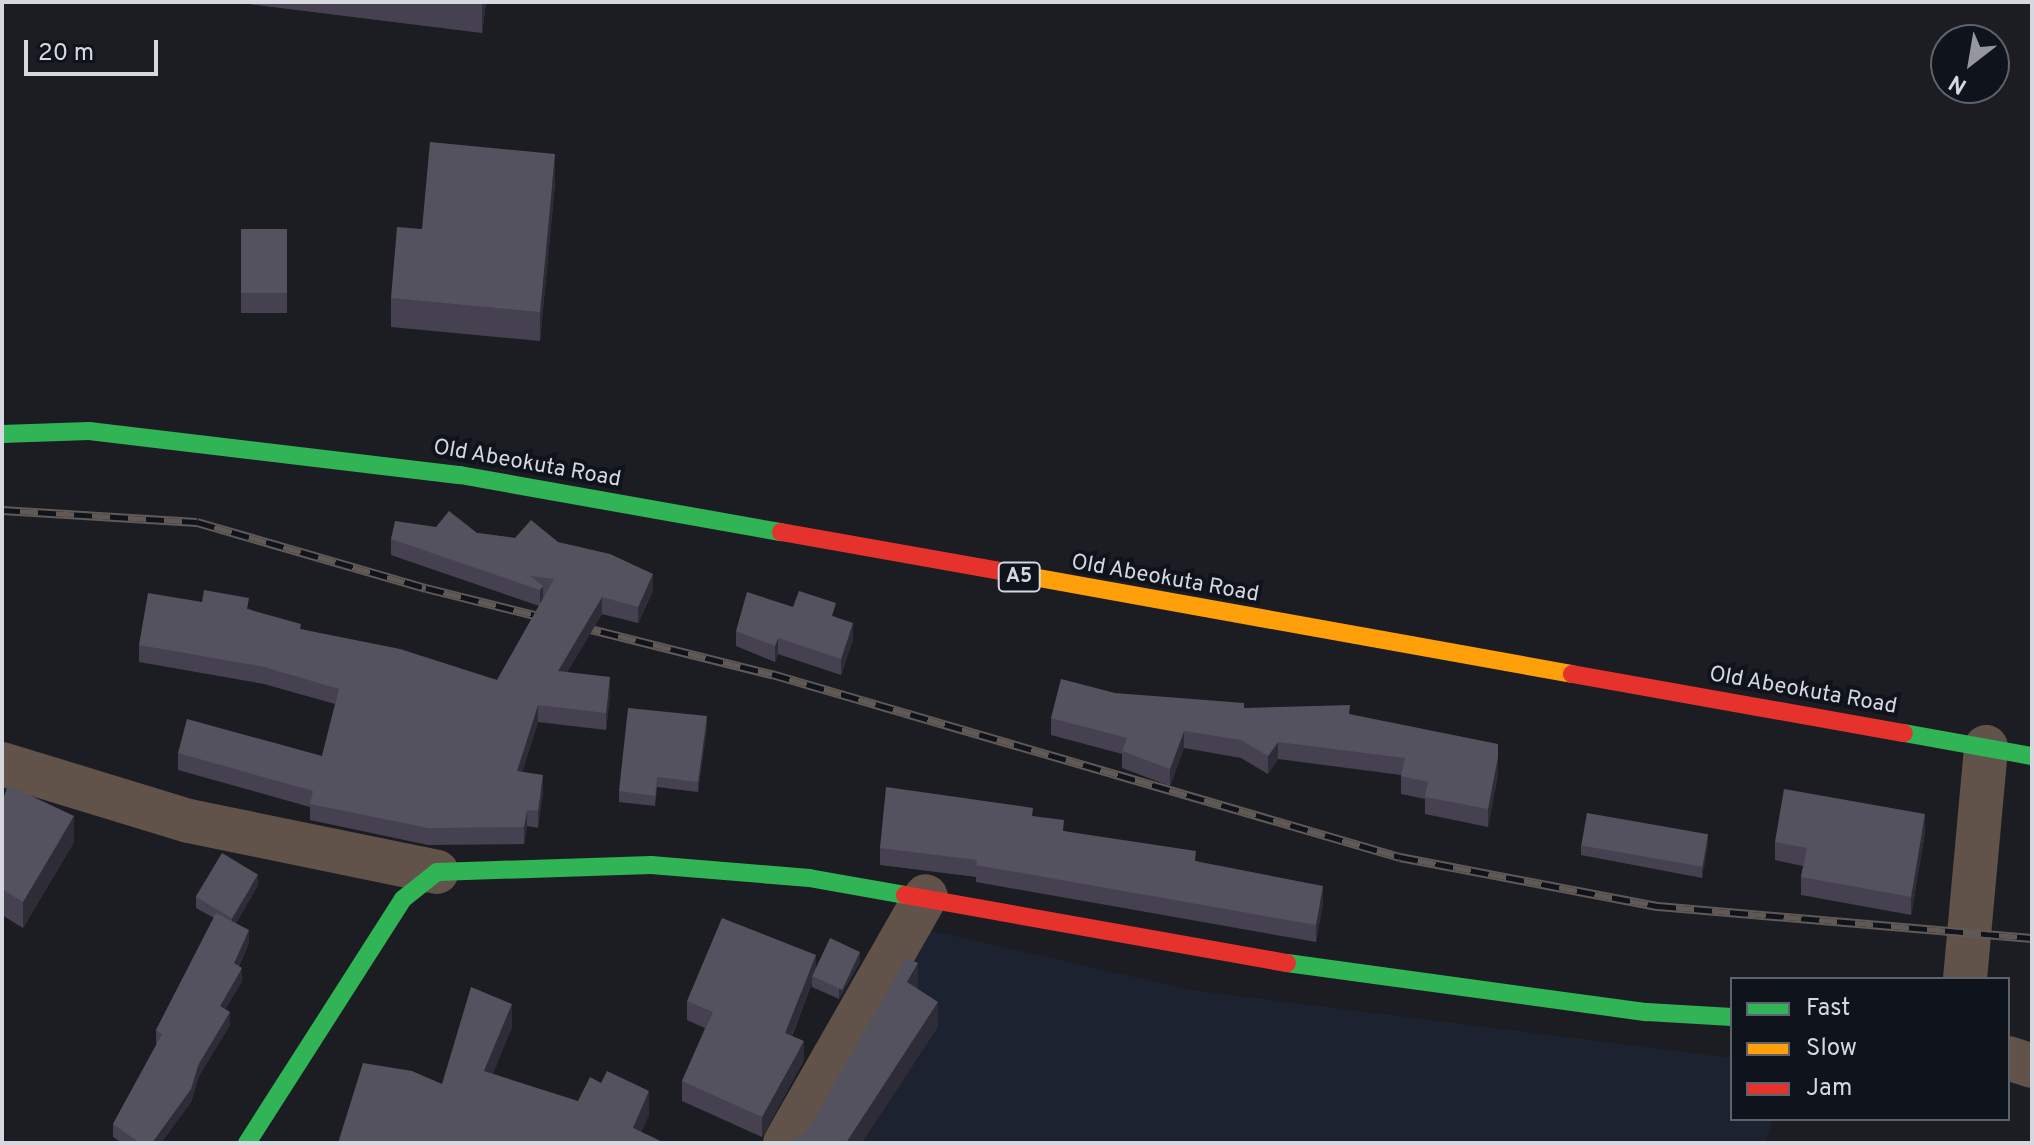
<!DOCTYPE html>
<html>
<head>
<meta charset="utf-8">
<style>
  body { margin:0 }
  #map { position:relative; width:2034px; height:1145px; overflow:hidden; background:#1c1d22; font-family:Overpass,sans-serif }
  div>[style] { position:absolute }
  .built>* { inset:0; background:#1d2231 }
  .street>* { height:44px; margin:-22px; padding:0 22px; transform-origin:22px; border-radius:22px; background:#615349 }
  .fast>* { height:18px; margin:-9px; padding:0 9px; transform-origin:9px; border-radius:9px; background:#30b455 }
  .slow>* { height:18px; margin:-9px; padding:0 9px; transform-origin:9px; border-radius:9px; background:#ff9f0a }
  .jam>* { height:18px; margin:-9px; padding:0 9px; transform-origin:9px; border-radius:9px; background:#e5322d }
  .rail>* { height:9px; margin-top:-4.5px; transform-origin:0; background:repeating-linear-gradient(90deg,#0f131c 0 18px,#605956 0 36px); box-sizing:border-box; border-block:2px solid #605956 }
  .wall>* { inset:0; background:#454150; transform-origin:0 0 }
  .shaded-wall>* { inset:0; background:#2e2c37 }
  .building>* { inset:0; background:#54525f; transform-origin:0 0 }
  span { translate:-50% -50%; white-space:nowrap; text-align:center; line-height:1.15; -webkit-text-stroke:8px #0f131c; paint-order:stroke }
  .shield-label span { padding:2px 6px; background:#0f131c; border:2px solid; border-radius:6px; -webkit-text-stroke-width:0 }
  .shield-label { font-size:20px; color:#d5d8df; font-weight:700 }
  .street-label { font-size:22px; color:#d5d8df }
  .frame { position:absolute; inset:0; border:4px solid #d5d8df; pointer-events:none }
  .legend { position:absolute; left:1730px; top:977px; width:280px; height:144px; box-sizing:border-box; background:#0f131c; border:2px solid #5e626a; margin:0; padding:10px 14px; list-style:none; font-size:24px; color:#d5d8df }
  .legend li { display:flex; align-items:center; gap:16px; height:40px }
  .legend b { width:40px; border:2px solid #5e626a }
  .north { position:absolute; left:1930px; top:24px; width:80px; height:80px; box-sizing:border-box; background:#0f131c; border:2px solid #5e626a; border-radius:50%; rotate:211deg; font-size:22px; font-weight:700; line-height:32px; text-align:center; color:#d5d8df }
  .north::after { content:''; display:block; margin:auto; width:28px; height:36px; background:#94979d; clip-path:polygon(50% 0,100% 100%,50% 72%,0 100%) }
  .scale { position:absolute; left:24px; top:40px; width:134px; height:36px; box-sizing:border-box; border:4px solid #d5d8df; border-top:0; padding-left:10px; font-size:24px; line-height:28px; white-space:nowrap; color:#d5d8df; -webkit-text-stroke:6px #0f131c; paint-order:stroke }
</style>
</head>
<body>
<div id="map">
  <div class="built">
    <i style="clip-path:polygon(919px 928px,1191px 990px,1732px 1058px,1732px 1119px,1773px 1119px,1765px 1143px,796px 1143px)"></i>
  </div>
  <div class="street">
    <i style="left:2px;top:764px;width:195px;rotate:17deg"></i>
    <i style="left:189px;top:821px;width:253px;rotate:11.6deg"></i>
    <i style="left:1965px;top:979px;width:233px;rotate:-84.8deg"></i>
    <i style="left:2008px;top:1058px;width:25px;rotate:18deg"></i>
    <i style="left:785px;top:1143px;width:284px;rotate:-60.3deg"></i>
  </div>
  <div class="fast">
    <i style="left:2px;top:434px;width:87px;rotate:-2deg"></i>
    <i style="left:89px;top:431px;width:374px;rotate:6.8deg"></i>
    <i style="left:460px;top:475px;width:326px;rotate:10.1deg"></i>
    <i style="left:1904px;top:733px;width:130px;rotate:10.2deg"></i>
    <i style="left:1287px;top:963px;width:363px;rotate:7.8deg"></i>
    <i style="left:1647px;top:1012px;width:85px;rotate:3.4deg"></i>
    <i style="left:247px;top:1143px;width:290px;rotate:-57.4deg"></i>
    <i style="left:403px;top:899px;width:43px;rotate:-38.5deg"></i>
    <i style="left:437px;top:872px;width:214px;rotate:-1.9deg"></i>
    <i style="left:651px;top:865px;width:159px;rotate:4.7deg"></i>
    <i style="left:809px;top:878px;width:97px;rotate:10deg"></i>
  </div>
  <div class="slow">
    <i style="left:1022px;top:575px;width:559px;rotate:10.2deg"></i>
  </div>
  <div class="jam">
    <i style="left:781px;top:532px;width:245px;rotate:10.1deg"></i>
    <i style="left:1572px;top:674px;width:337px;rotate:10.1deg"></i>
    <i style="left:905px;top:895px;width:388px;rotate:10.1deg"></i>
  </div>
  <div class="rail">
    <i style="left:2px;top:510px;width:195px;rotate:3.5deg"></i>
    <i style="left:197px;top:522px;width:238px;rotate:16.1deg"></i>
    <i style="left:426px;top:588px;width:357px;rotate:14deg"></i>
    <i style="left:772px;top:674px;width:654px;rotate:16.25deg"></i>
    <i style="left:1400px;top:857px;width:263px;rotate:10.8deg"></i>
    <i style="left:1658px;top:906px;width:375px;rotate:4.9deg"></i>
  </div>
  <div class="wall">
    <i style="clip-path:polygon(232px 2px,486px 2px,482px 33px)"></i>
    <i style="clip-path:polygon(555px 183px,540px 341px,391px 327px,391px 298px,422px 229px)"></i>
    <i style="left:241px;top:229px;width:46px;height:84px"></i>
    <i style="clip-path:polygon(477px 533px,515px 538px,558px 542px,653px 591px,638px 623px,602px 614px,567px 672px,610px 694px,606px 730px,538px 722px,522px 772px,543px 792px,538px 828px,527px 826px,524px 844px,428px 845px,310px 820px,310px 807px,178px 770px,178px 753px,322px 756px,335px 704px,264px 684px,139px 662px,139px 645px,202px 602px,249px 609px,301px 629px,497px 680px,539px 606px,391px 555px,391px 539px)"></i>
    <i style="clip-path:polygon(793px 607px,836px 617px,853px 639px,841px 675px,778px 654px,775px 662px,736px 646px,736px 631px)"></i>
    <i style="clip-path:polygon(1244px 708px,1350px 714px,1498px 774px,1488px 827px,1425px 814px,1425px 799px,1401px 794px,1401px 775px,1278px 759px,1268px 774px,1241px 758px,1184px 748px,1170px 786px,1122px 768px,1122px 754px,1051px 735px,1051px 718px)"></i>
    <i style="clip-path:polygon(707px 727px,698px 792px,657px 787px,655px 806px,619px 802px,619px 791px)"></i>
    <i style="clip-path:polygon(2px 802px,74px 842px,23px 928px,2px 915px)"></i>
    <i style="clip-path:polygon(1033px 816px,1064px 831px,1196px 861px,1323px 903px,1316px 942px,976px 882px,976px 877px,880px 865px,880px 848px)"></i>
    <i style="clip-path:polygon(1925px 833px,1911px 915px,1801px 895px,1801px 877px,1803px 866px,1775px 860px,1775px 842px)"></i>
    <i style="clip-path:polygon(1708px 844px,1702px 878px,1581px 855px,1581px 845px)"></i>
    <i style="clip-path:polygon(258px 885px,236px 923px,249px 943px,239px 966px,242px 981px,225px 1009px,230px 1025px,199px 1076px,191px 1102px,161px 1143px,118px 1143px,119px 1141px,113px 1137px,113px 1124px,157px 1044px,156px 1043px,156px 1030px,214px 918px,196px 908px,196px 897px)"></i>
    <i style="clip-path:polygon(860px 962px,839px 999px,812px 987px,812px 983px,792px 1036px,804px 1060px,762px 1137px,682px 1101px,682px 1081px,705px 1028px,687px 1020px,687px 1001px,816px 969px)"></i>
  </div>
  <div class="shaded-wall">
    <i style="clip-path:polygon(482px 2px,486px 2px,482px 33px)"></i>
    <i style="clip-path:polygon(555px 154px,555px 183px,540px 341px,540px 312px)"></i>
    <i style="clip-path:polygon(653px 574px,653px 591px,638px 623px,638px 607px)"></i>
    <i style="clip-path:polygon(543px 586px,543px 603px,540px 607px,540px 590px)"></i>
    <i style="clip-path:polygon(602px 597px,602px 614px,558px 688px,558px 671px)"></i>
    <i style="clip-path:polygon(853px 623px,853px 639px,841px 675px,841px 659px)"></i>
    <i style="clip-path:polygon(778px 638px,778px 654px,775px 662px,775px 646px)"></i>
    <i style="clip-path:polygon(610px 677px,610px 694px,606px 730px,606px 713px)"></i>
    <i style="clip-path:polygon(538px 705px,538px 722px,517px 788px,517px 771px)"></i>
    <i style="clip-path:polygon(707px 716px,707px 727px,698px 792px,698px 782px)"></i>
    <i style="clip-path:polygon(1184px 731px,1184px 748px,1170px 786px,1170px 769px)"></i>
    <i style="clip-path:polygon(1278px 742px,1278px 759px,1268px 774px,1268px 756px)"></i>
    <i style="clip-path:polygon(1498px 744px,1498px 774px,1488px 827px,1488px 809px)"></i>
    <i style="clip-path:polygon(543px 775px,543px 792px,538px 828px,538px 811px)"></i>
    <i style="clip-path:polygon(527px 810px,527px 826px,524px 844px,524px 827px)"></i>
    <i style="clip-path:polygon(1925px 814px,1925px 833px,1911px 915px,1911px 897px)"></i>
    <i style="clip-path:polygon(74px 816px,74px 842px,23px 928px,23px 902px)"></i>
    <i style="clip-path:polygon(1708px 834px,1708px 844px,1702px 878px,1702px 868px)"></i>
    <i style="clip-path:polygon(258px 875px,258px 885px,232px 929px,232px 919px)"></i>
    <i style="clip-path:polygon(1323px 886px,1323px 903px,1316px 942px,1316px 925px)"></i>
    <i style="clip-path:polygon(249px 930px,249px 943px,234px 976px,234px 963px)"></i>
    <i style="clip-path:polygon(860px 952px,860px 962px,839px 999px,839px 988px)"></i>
    <i style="clip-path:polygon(816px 955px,816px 974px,812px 976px,812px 983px,785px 1052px,785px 1033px)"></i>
    <i style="clip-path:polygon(918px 963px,918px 988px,907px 1007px,907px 982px)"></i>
    <i style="clip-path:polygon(242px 968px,242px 981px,220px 1019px,220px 1006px)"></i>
    <i style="clip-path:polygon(938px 1002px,938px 1027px,862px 1143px,846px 1143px)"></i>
    <i style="clip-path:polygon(512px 1004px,512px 1028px,484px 1096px,484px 1071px)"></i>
    <i style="clip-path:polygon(230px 1012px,230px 1025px,199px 1076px,191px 1102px,161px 1143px,152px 1143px)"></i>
    <i style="clip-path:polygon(804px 1041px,804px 1060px,762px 1137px,762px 1117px)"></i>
    <i style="clip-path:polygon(649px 1091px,649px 1115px,637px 1143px,633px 1128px)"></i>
  </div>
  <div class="building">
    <i style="clip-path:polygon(430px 142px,555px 154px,540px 312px,391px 298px,397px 227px,422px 229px)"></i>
    <i style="left:241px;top:229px;width:46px;height:64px"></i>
    <i style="clip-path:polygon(449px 511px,477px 533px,515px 538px,531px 520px,558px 542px,610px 554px,653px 574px,638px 607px,602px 597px,558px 671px,610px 677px,606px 713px,538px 705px,517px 771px,543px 775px,538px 811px,527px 810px,524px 827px,428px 828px,310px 804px,313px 791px,178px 753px,187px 719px,322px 756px,339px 689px,264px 667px,139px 645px,148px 593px,202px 602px,204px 590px,249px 598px,247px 609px,301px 624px,300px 629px,400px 649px,497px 680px,554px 579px,530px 576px,543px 586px,540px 590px,391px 539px,395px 521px,436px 527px)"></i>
    <i style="clip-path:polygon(799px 591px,836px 603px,832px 616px,853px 623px,841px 659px,778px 638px,775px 646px,736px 631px,747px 592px,793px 607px)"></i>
    <i style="clip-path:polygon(1061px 679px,1115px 693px,1244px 703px,1244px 708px,1350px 705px,1349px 714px,1498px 744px,1498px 757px,1488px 809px,1425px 797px,1428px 782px,1401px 776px,1405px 758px,1278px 742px,1268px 756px,1241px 740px,1184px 731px,1170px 769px,1122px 751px,1127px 738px,1051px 718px)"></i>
    <i style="clip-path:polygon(628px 708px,707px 716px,698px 782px,657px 777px,655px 796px,619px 791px)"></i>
    <i style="clip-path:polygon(8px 785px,74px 816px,23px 902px,2px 889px,2px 802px)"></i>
    <i style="clip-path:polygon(886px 787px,1033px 808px,1032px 816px,1064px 820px,1063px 831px,1196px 851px,1195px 861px,1323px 886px,1316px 925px,976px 865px,977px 860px,880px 848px)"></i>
    <i style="clip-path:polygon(1784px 789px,1925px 814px,1911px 897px,1801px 877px,1807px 848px,1775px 842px)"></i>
    <i style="left:1587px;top:813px;width:123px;height:33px;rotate:10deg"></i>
    <i style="left:222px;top:853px;width:42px;height:51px;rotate:31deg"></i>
    <i style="clip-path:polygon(216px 913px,249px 930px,234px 963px,242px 968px,220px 1006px,230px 1012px,199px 1063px,191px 1089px,152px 1143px,140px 1143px,113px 1124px,162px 1034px,156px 1030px)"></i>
    <i style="clip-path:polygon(722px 918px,816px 955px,785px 1033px,804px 1041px,762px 1117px,682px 1081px,713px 1012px,687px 1001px)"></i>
    <i style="left:830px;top:938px;width:33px;height:42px;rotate:25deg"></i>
    <i style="clip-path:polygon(906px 958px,918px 963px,907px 982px,938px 1002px,846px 1143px,788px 1143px,807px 1131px)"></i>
    <i style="clip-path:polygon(471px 987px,512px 1004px,484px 1071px,578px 1101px,590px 1077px,601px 1083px,607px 1071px,649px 1091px,633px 1128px,665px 1143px,338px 1143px,363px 1063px,412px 1071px,442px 1084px)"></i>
  </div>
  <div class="shield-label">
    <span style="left:1019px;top:577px">A5</span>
  </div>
  <div class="street-label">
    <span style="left:527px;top:464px;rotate:10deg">Old Abeokuta Road</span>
    <span style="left:1165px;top:579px;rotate:10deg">Old Abeokuta Road</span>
    <span style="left:1803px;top:691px;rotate:10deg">Old Abeokuta Road</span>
  </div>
  <div class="frame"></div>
  <ul class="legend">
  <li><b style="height:10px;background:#30b455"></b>Fast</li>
  <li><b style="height:10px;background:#ff9f0a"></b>Slow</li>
  <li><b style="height:10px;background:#e5322d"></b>Jam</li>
  </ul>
  <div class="north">N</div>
  <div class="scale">20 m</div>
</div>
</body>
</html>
